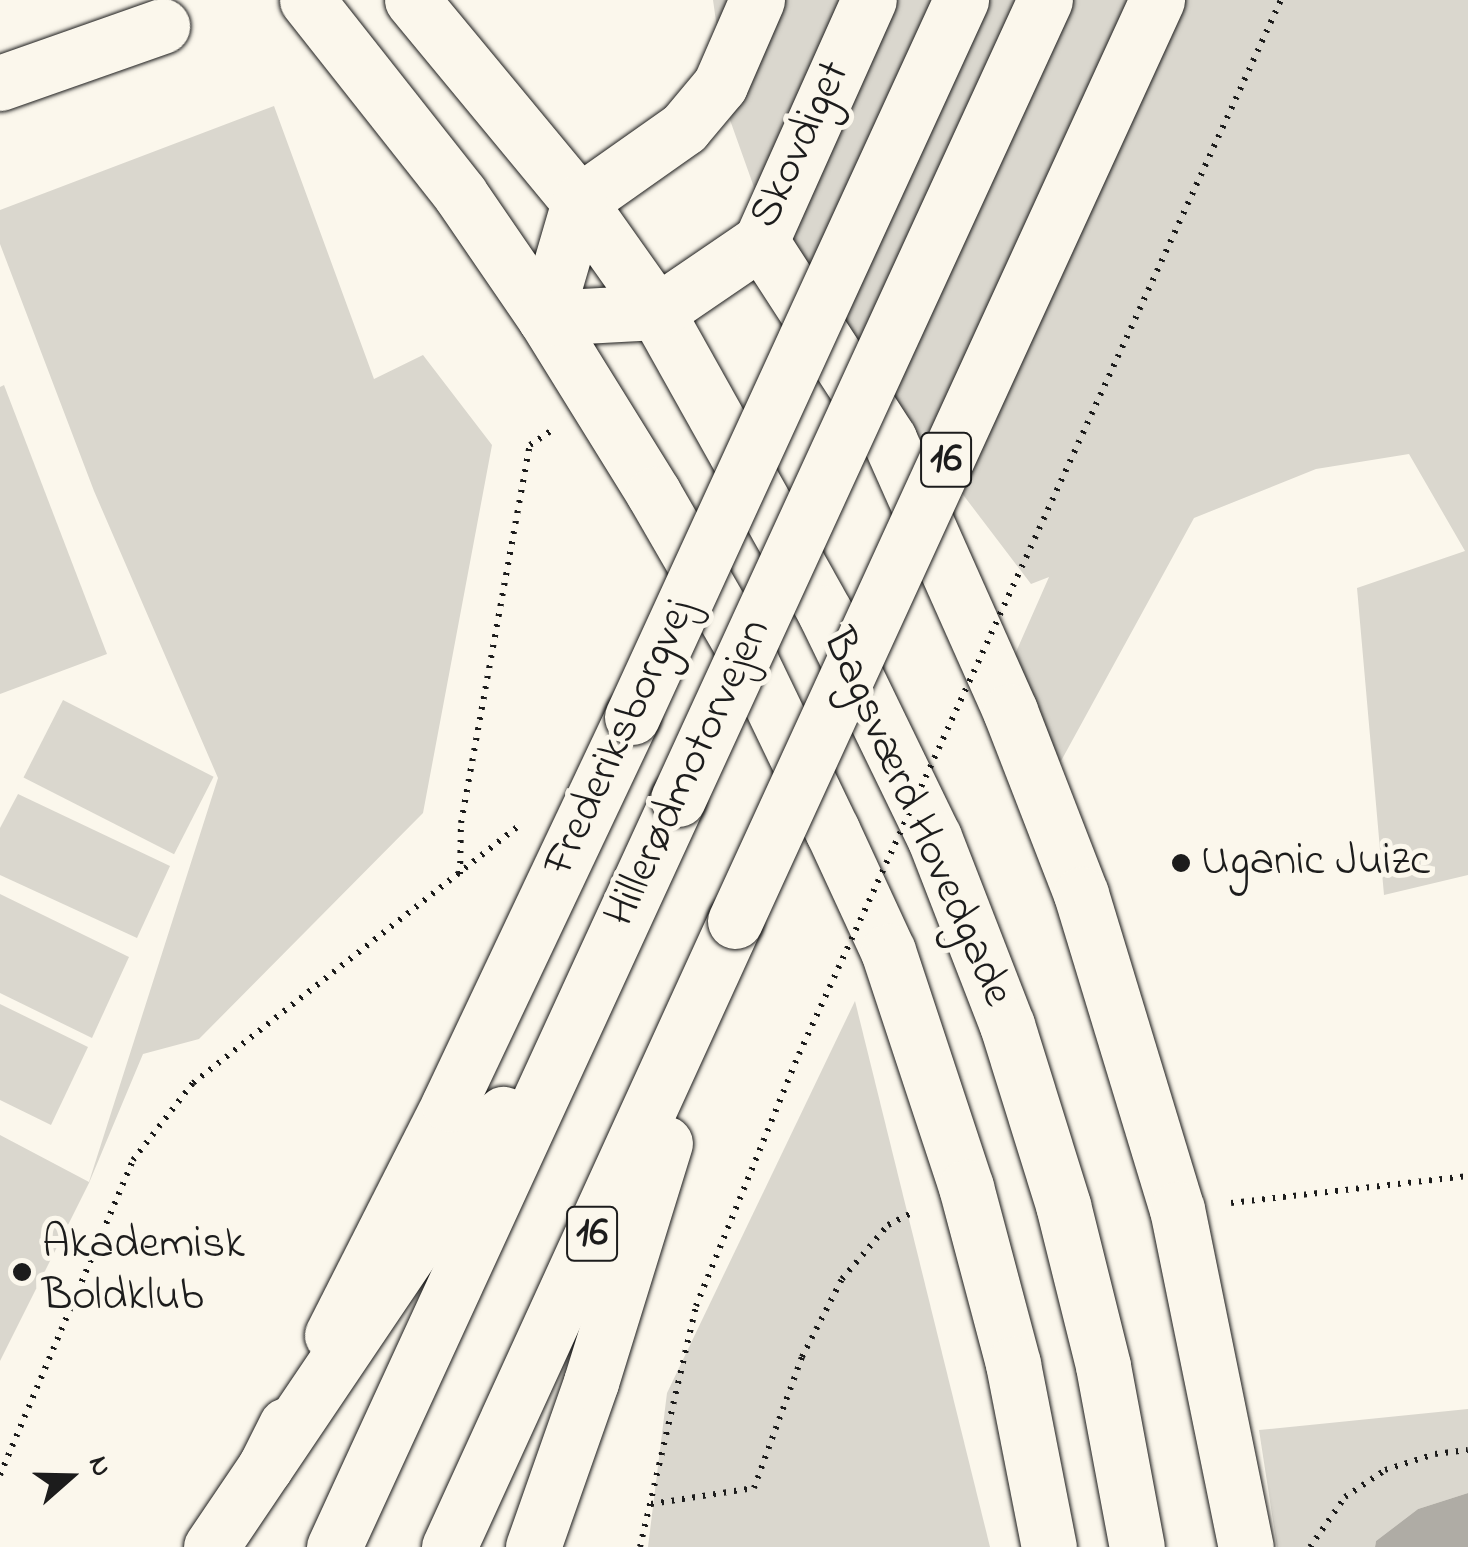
<!DOCTYPE html>
<html>
<head>
<meta charset="utf-8">
<style>
  body { margin:0 }
  #map { position:relative; width:1468px; height:1547px; overflow:hidden; background:#fbf7ec; font-family:"Indie Flower",sans-serif }
  div>[style] { position:absolute }
  .green>* { inset:0; background:#dad7ce; transform-origin:0 0 }
  .water>* { inset:0; background:#afaca5 }
  .path>* { height:6px; margin-top:-3px; transform-origin:0; background:repeating-linear-gradient(90deg,#1c1c1c 0 2.5px,transparent 0 10.5px) }
  .roads { filter:drop-shadow(0 0 2px #1c1c1c) drop-shadow(0 0 2px #1c1c1c) }
  .minor>* { height:55px; margin:-27.5px; padding:0 27.5px; transform-origin:27.5px; border-radius:27.5px; background:#fbf7ec }
  .highway>* { height:55px; margin:-27.5px; padding:0 27.5px; transform-origin:27.5px; border-radius:27.5px; background:#fbf7ec }
  .path-bridge>* { height:6px; margin-top:-3px; transform-origin:0; background:repeating-linear-gradient(90deg,#1c1c1c 0 2.5px,transparent 0 10.5px) }
  .bridges { filter:drop-shadow(0 0 2px #1c1c1c) drop-shadow(0 0 2px #1c1c1c) }
  .minor-bridge>* { height:55px; margin:-27.5px; padding:0 27.5px; transform-origin:27.5px; border-radius:27.5px; background:#fbf7ec }
  .highway-bridge>* { height:55px; margin:-27.5px; padding:0 27.5px; transform-origin:27.5px; border-radius:27.5px; background:#fbf7ec }
  .dots>* { width:28px; height:28px; translate:-50% -50%; box-sizing:border-box; border:5px solid #fbf7ec; border-radius:50% }
  span { translate:-50% -50%; white-space:nowrap; text-align:center; line-height:1.15; -webkit-text-stroke:10px #fbf7ec; paint-order:stroke }
  .shield-label span { padding:2px 8px; background:#fbf7ec; border:2px solid; border-radius:8px; -webkit-text-stroke-width:0 }
  .shield-label { font-size:42px; color:#1c1c1c; font-weight:700 }
  .street-label { font-size:45px; color:#1c1c1c }
  .poi-label { font-size:45px; color:#1c1c1c }
  .left { translate:0 -50%; text-align:left }
  .north { position:absolute; left:20px; top:1427px; width:100px; height:100px; -webkit-text-stroke:8px #fbf7ec; paint-order:stroke; rotate:70deg; font-size:28px; font-weight:700; line-height:40px; text-align:center; color:#1c1c1c }
  .north::after { content:''; display:block; margin:auto; width:35px; height:45px; background:#1c1c1c; clip-path:polygon(50% 0,100% 100%,50% 72%,0 100%) }
</style>
</head>
<body>
<div id="map">
  <div class="green">
    <i style="clip-path:polygon(713px 0,1468px 0,1468px 875px,1384px 895px,1357px 588px,1465px 551px,1409px 454px,1316px 469px,1194px 518px,1055px 772px,1012px 661px,1049px 577px,1031px 584px,776px 249px,730px 120px)"></i>
    <i style="clip-path:polygon(274px 106px,374px 379px,423px 355px,492px 445px,423px 813px,199px 1039px,143px 1054px,89px 1183px,0 1361px,0 1135px,89px 1182px,218px 778px,94px 491px,0 244px,0 210px)"></i>
    <i style="clip-path:polygon(4px 385px,107px 654px,0 694px,0 387px)"></i>
    <i style="left:63px;top:700px;width:169px;height:87px;rotate:27deg"></i>
    <i style="clip-path:polygon(18px 794px,170px 866px,137px 938px,0 875px,0 828px)"></i>
    <i style="clip-path:polygon(0 894px,129px 957px,92px 1038px,0 993px)"></i>
    <i style="clip-path:polygon(855px 1001px,990px 1547px,648px 1547px,667px 1393px)"></i>
    <i style="clip-path:polygon(0 1004px,88px 1047px,51px 1125px,0 1100px)"></i>
    <i style="clip-path:polygon(1468px 1409px,1468px 1493px,1418px 1509px,1376px 1541px,1375px 1547px,1277px 1547px,1259px 1430px)"></i>
  </div>
  <div class="water">
    <i style="clip-path:polygon(1468px 1493px,1468px 1547px,1375px 1547px,1376px 1541px,1418px 1509px)"></i>
  </div>
  <div class="path">
    <i style="left:460px;top:874px;width:51px;rotate:-88.9deg"></i>
    <i style="left:461px;top:823px;width:384px;rotate:-79.7deg"></i>
    <i style="left:530px;top:445px;width:25px;rotate:-34deg"></i>
    <i style="left:1231px;top:1203px;width:239px;rotate:-6.5deg"></i>
    <i style="left:0;top:1475px;width:342px;rotate:-67.1deg"></i>
    <i style="left:133px;top:1160px;width:98px;rotate:-52.1deg"></i>
    <i style="left:193px;top:1083px;width:413px;rotate:-38.3deg"></i>
    <i style="left:651px;top:1504px;width:104px;rotate:-8.8deg"></i>
    <i style="left:754px;top:1488px;width:140px;rotate:-69.9deg"></i>
    <i style="left:802px;top:1357px;width:88px;rotate:-62.9deg"></i>
    <i style="left:842px;top:1279px;width:71px;rotate:-49.6deg"></i>
    <i style="left:888px;top:1225px;width:30px;rotate:-27deg"></i>
    <i style="left:640px;top:1547px;width:247px;rotate:-76.9deg"></i>
    <i style="left:696px;top:1306px;width:272px;rotate:-67.8deg"></i>
    <i style="left:1310px;top:1547px;width:61px;rotate:-55deg"></i>
    <i style="left:1345px;top:1497px;width:48px;rotate:-34deg"></i>
    <i style="left:1385px;top:1470px;width:52px;rotate:-17.7deg"></i>
    <i style="left:1435px;top:1454px;width:33px;rotate:-7deg"></i>
  </div>
  <div class="roads">
    <div class="minor">
      <i style="left:307px;top:0;width:247px;rotate:51.7deg"></i>
      <i style="left:460px;top:194px;width:150px;rotate:55.6deg"></i>
      <i style="left:545px;top:318px;width:207px;rotate:58.2deg"></i>
      <i style="left:654px;top:494px;width:194px;rotate:60deg"></i>
      <i style="left:751px;top:662px;width:187px;rotate:64.3deg"></i>
      <i style="left:832px;top:830px;width:133px;rotate:65.2deg"></i>
      <i style="left:888px;top:951px;width:249px;rotate:71.7deg"></i>
      <i style="left:966px;top:1187px;width:183px;rotate:75.1deg"></i>
      <i style="left:1013px;top:1364px;width:187px;rotate:78.9deg"></i>
      <i style="left:412px;top:0;width:262px;rotate:50.4deg"></i>
      <i style="left:579px;top:202px;width:135px;rotate:54.7deg"></i>
      <i style="left:657px;top:312px;width:345px;rotate:60.8deg"></i>
      <i style="left:825px;top:613px;width:249px;rotate:64.1deg"></i>
      <i style="left:934px;top:837px;width:202px;rotate:68.8deg"></i>
      <i style="left:1007px;top:1025px;width:189px;rotate:72.7deg"></i>
      <i style="left:1063px;top:1205px;width:166px;rotate:76deg"></i>
      <i style="left:1103px;top:1366px;width:184px;rotate:79.4deg"></i>
      <i style="left:757px;top:0;width:93px;rotate:113.5deg"></i>
      <i style="left:720px;top:85px;width:56px;rotate:129.9deg"></i>
      <i style="left:684px;top:128px;width:128px;rotate:144.8deg"></i>
      <i style="left:579px;top:202px;width:121px;rotate:106.3deg"></i>
      <i style="left:545px;top:318px;width:112px;rotate:-3.1deg"></i>
      <i style="left:657px;top:312px;width:126px;rotate:-34.3deg"></i>
      <i style="left:761px;top:241px;width:264px;rotate:-65.9deg"></i>
      <i style="left:0;top:83px;width:172px;rotate:-19.4deg"></i>
      <i style="left:761px;top:241px;width:236px;rotate:57.1deg"></i>
      <i style="left:889px;top:439px;width:298px;rotate:66deg"></i>
      <i style="left:1010px;top:711px;width:196px;rotate:68.8deg"></i>
      <i style="left:1081px;top:894px;width:329px;rotate:73.1deg"></i>
      <i style="left:1177px;top:1209px;width:345px;rotate:78.5deg"></i>
      <i style="left:332px;top:1335px;width:259px;rotate:-63.1deg"></i>
      <i style="left:449px;top:1104px;width:428px;rotate:-64.7deg"></i>
      <i style="left:211px;top:1547px;width:97px;rotate:-56deg"></i>
      <i style="left:265px;top:1467px;width:47px;rotate:-63.4deg"></i>
    </div>
    <div class="highway">
      <i style="left:265px;top:1467px;width:426px;rotate:-56deg"></i>
      <i style="left:334px;top:1547px;width:823px;rotate:-65.3deg"></i>
      <i style="left:449px;top:1547px;width:688px;rotate:-65.45deg"></i>
      <i style="left:533px;top:1547px;width:175px;rotate:-70.6deg"></i>
      <i style="left:591px;top:1382px;width:250px;rotate:-72.8deg"></i>
    </div>
  </div>
  <div class="path-bridge">
    <i style="left:799px;top:1054px;width:1159px;rotate:-65.43deg"></i>
  </div>
  <div class="bridges">
    <div class="minor-bridge">
      <i style="left:632px;top:717px;width:789px;rotate:-65.35deg"></i>
    </div>
    <div class="highway-bridge">
      <i style="left:678px;top:799px;width:879px;rotate:-65.33deg"></i>
      <i style="left:735px;top:921px;width:1013px;rotate:-65.38deg"></i>
    </div>
  </div>
  <div class="dots">
    <i style="left:1181px;top:863px;background:#1c1c1c"></i>
    <i style="left:22px;top:1272px;background:#1c1c1c"></i>
  </div>
  <div class="shield-label">
    <span style="left:946px;top:460px">16</span>
    <span style="left:592px;top:1234px">16</span>
  </div>
  <div class="street-label">
    <span style="left:801px;top:145px;rotate:-65deg">Skovdiget</span>
    <span style="left:621px;top:738px;rotate:-65deg">Frederiksborgvej</span>
    <span style="left:689px;top:773px;rotate:-65deg">Hillerødmotorvejen</span>
    <span style="left:916px;top:818px;rotate:66deg">Bagsværd Hovedgade</span>
  </div>
  <div class="poi-label">
    <span class="left" style="left:1201px;top:863px">Uganic Juizc</span>
    <span class="left" style="left:42px;top:1272px">Akademisk<br>Boldklub</span>
  </div>
  <div class="north">N</div>
</div>
</body>
</html>
